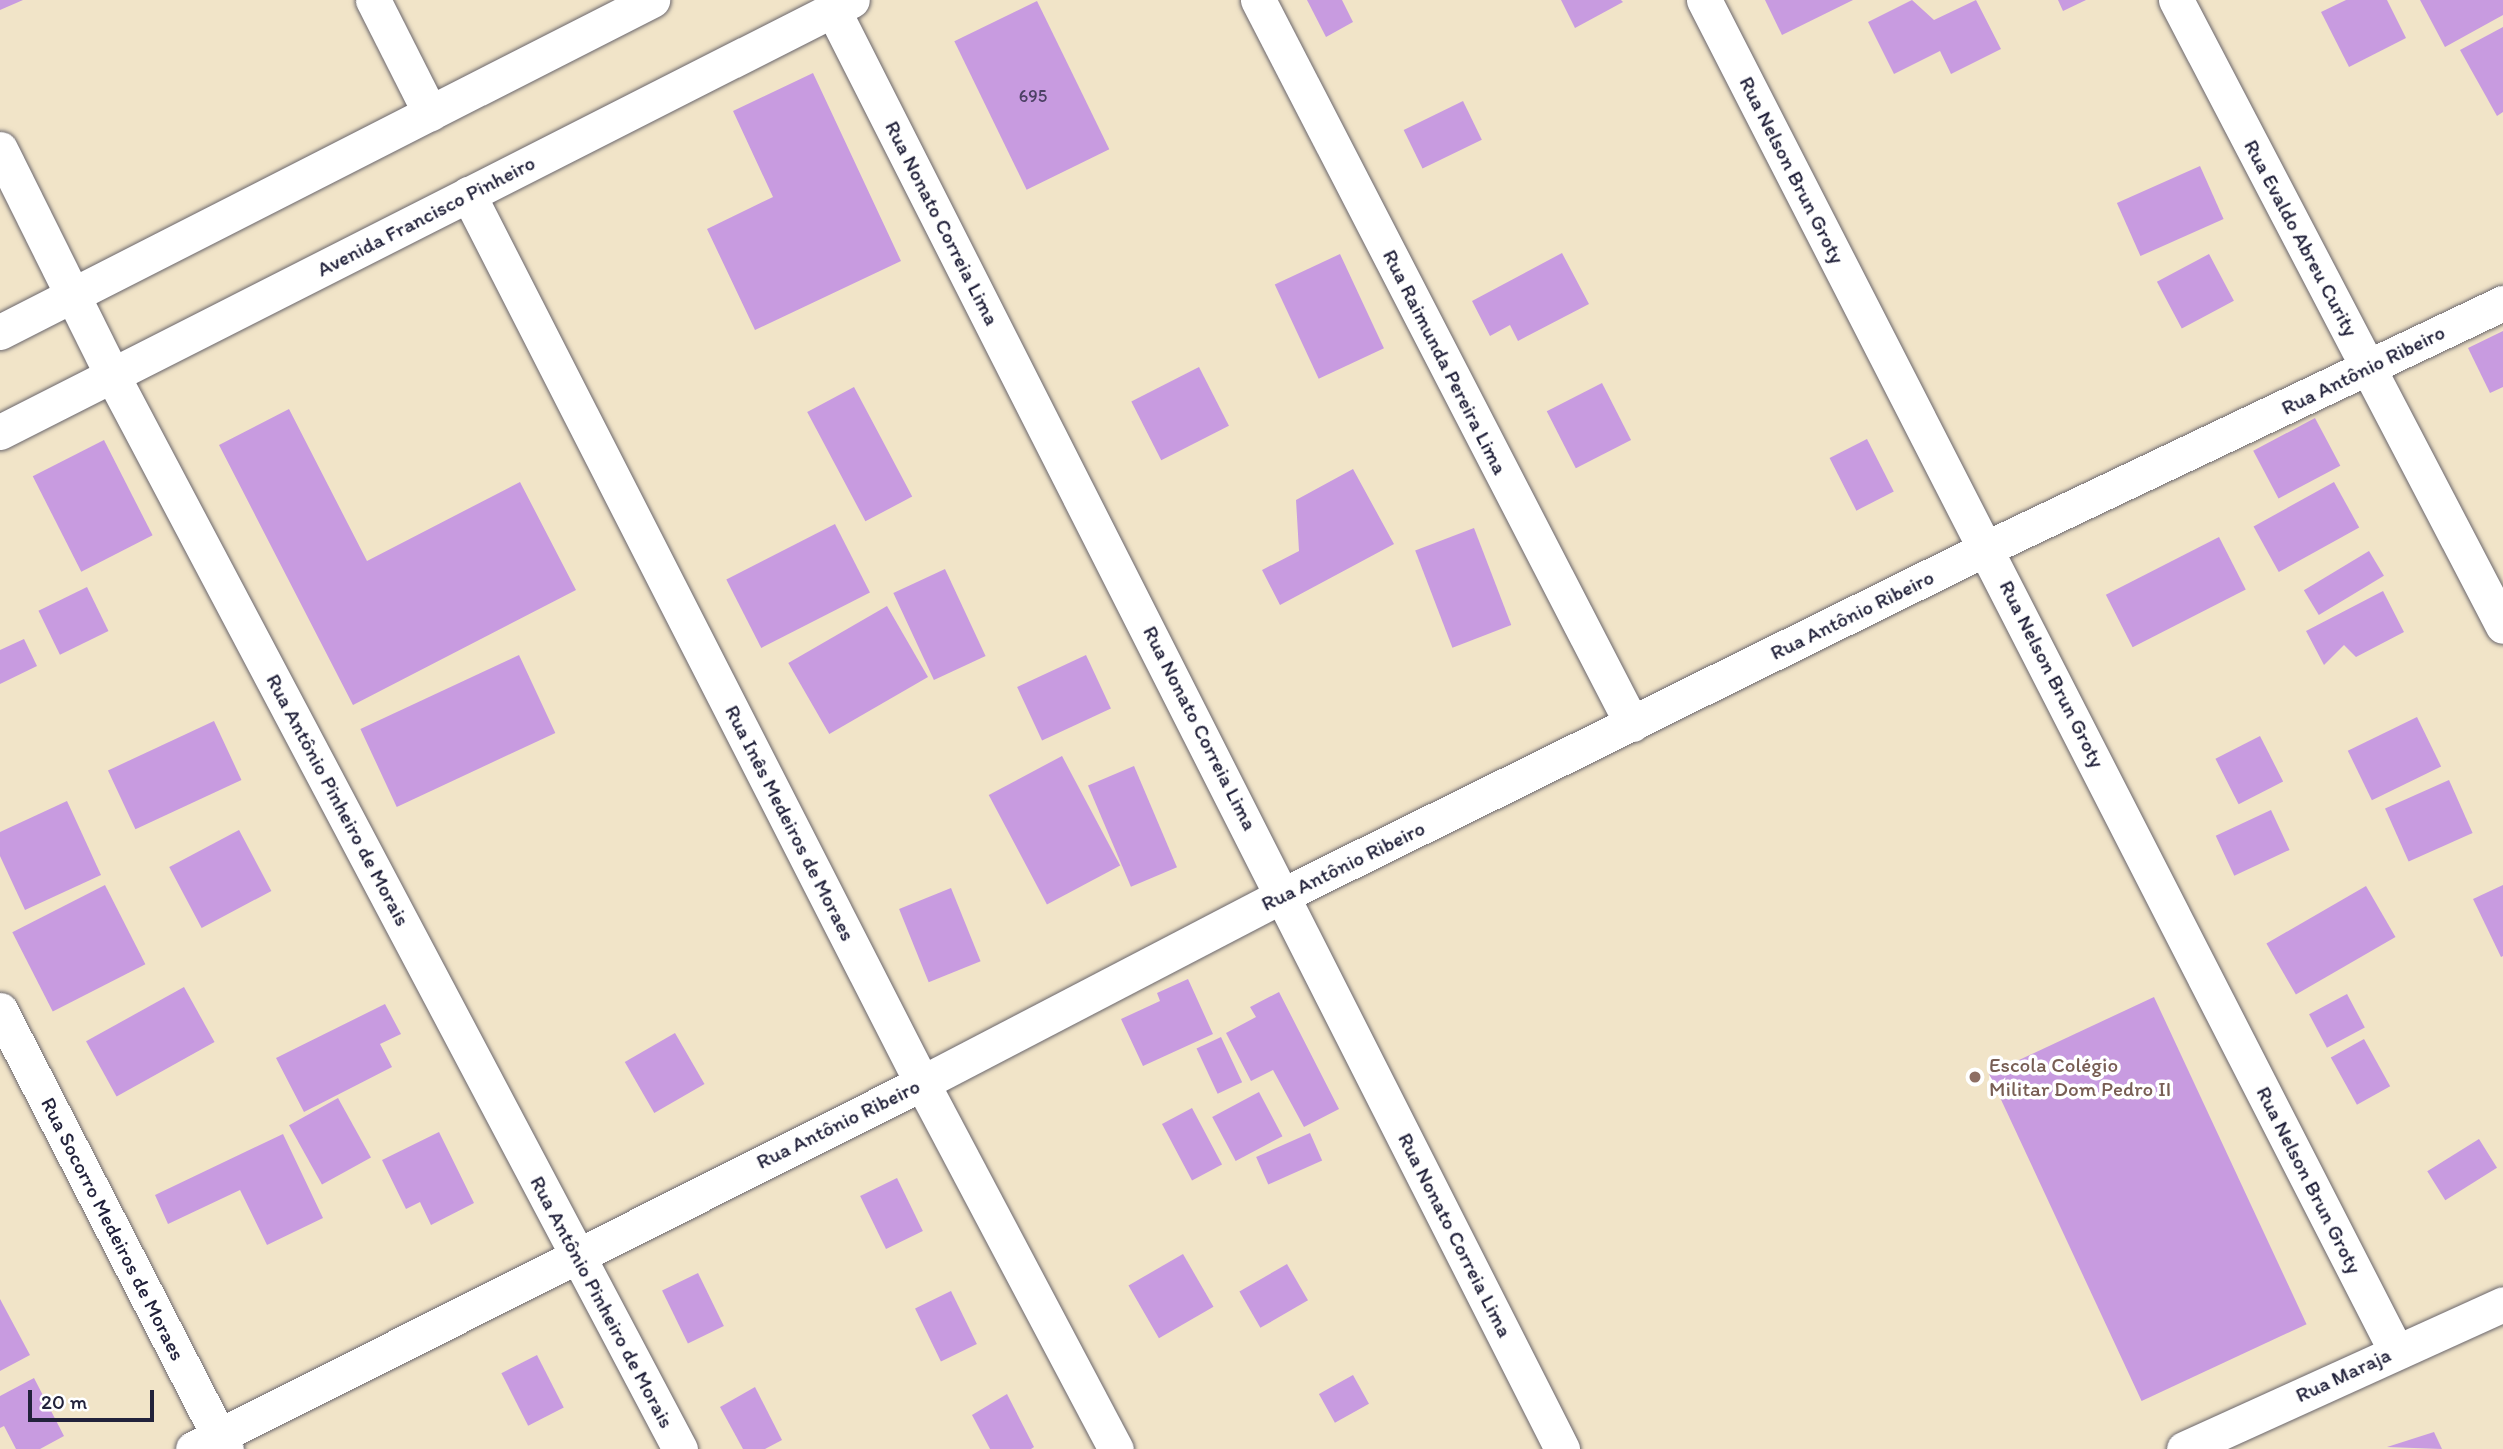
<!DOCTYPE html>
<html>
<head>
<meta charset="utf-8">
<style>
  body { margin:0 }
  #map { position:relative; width:2503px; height:1449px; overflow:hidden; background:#f1e4c8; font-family:Itim,sans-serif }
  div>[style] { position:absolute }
  .building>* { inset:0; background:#c89be0; transform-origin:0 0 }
  .roads { filter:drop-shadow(0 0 2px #6a666c) drop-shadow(0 0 2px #6a666c) }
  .minor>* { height:35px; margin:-17.5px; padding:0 17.5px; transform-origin:17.5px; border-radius:17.5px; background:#fff }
  .dots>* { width:19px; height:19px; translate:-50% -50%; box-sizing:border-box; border:4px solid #fff; border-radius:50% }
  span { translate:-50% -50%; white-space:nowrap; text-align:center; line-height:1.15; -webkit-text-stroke:7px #fff; paint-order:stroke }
  .number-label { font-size:18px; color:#4c4064 }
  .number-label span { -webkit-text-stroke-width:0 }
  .street-label { font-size:21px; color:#22223b }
  .education-label { font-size:21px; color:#785e54 }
  .left { translate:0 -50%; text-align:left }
  .scale { position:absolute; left:28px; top:1390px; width:126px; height:32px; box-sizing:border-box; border:4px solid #22223b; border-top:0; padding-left:9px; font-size:21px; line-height:24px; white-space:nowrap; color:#22223b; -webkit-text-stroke:5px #fff; paint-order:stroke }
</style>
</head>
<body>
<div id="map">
  <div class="building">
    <i style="clip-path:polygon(0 0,23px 0,0 10px)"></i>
    <i style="clip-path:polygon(1307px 0,1342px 0,1353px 22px,1326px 37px)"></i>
    <i style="clip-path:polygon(1561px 0,1621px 0,1623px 2px,1575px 28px)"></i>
    <i style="clip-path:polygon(1765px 0,1853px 0,1782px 35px)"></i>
    <i style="clip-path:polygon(1912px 0,1934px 20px,1976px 0,2001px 49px,1951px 74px,1940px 51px,1894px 74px,1868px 22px)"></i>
    <i style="clip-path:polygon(2058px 0,2086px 0,2063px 11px)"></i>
    <i style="clip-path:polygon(2346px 0,2387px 0,2406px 38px,2349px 67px,2321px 12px)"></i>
    <i style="clip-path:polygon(2420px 0,2503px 0,2503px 15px,2445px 47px)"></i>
    <i style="left:1037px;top:1px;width:165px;height:92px;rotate:64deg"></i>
    <i style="clip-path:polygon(2503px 27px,2503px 112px,2497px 116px,2460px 50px)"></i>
    <i style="clip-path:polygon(813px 73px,901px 261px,755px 330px,707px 229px,773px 197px,733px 111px)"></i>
    <i style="left:1463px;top:101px;width:43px;height:66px;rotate:64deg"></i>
    <i style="left:2200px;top:166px;width:58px;height:91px;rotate:66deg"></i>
    <i style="clip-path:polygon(1562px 253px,1589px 304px,1518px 341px,1510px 325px,1490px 336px,1472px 301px)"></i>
    <i style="left:1340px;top:254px;width:104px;height:72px;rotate:65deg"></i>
    <i style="left:2209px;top:254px;width:53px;height:59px;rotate:62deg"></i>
    <i style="clip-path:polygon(2503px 331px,2503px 387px,2490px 393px,2468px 348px)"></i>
    <i style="left:1199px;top:367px;width:66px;height:76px;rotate:63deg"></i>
    <i style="left:1602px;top:383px;width:64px;height:62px;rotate:63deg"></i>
    <i style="left:854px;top:387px;width:124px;height:53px;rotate:62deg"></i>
    <i style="clip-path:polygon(289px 409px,367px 561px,520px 482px,576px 590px,353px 705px,219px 445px)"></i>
    <i style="left:2315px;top:418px;width:54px;height:70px;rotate:62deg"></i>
    <i style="left:1867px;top:439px;width:59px;height:42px;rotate:63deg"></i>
    <i style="left:104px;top:440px;width:107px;height:80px;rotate:63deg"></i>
    <i style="clip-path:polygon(1353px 469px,1394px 544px,1280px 605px,1262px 570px,1299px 551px,1296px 500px)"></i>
    <i style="left:2334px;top:482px;width:52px;height:92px;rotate:61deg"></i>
    <i style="left:835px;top:524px;width:77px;height:122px;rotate:63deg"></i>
    <i style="left:1474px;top:528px;width:104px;height:63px;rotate:69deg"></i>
    <i style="left:2219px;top:537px;width:59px;height:127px;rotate:63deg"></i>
    <i style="left:2369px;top:551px;width:29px;height:76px;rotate:59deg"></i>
    <i style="left:945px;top:569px;width:96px;height:57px;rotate:65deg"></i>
    <i style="left:87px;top:587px;width:49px;height:54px;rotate:64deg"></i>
    <i style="clip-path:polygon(2383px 591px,2404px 632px,2356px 657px,2344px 645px,2324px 665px,2306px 631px)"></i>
    <i style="left:887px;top:606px;width:82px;height:114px;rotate:60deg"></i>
    <i style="clip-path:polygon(24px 639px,37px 666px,0 684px,0 650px)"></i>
    <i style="left:519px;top:655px;width:86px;height:175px;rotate:65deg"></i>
    <i style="left:1086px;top:655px;width:59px;height:76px;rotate:65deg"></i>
    <i style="left:2417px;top:717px;width:55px;height:77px;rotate:64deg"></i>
    <i style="left:214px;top:721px;width:65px;height:117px;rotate:65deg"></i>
    <i style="left:2260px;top:736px;width:51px;height:50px;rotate:63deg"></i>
    <i style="left:1062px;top:756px;width:124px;height:83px;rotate:62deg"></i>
    <i style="left:1134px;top:766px;width:110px;height:50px;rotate:67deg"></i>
    <i style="left:2449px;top:780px;width:58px;height:70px;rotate:66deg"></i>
    <i style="clip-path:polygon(67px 801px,101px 875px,25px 910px,0 856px,0 832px)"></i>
    <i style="left:2271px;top:810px;width:44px;height:61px;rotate:65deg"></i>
    <i style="left:239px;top:830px;width:69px;height:79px;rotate:62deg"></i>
    <i style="left:105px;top:885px;width:89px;height:104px;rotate:63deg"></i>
    <i style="clip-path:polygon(2503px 885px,2503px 956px,2501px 957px,2473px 899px)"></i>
    <i style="left:2366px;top:886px;width:59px;height:115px;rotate:60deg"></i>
    <i style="left:951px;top:888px;width:79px;height:56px;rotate:68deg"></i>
    <i style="clip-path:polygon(1188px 979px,1213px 1034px,1143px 1066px,1121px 1019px,1160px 1001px,1157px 993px)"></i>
    <i style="left:184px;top:987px;width:63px;height:112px;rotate:61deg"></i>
    <i style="clip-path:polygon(1279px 992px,1339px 1109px,1304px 1127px,1273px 1070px,1251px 1081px,1226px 1033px,1256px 1017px,1250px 1007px)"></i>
    <i style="left:2347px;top:994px;width:38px;height:43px;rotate:62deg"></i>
    <i style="left:2154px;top:997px;width:361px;height:182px;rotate:65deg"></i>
    <i style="clip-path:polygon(385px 1004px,401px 1034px,380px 1044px,392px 1067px,304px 1112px,276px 1058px)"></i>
    <i style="left:675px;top:1033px;width:59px;height:58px;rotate:60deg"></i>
    <i style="left:1221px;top:1037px;width:50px;height:27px;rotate:65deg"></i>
    <i style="left:2364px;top:1039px;width:54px;height:38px;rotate:61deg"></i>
    <i style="left:1259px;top:1092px;width:50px;height:53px;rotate:62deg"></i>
    <i style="left:338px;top:1098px;width:68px;height:56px;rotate:61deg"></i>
    <i style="left:1192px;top:1108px;width:64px;height:34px;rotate:62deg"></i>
    <i style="clip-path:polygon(439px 1132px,474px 1203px,431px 1225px,420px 1202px,406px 1209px,382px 1160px)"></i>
    <i style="left:1310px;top:1133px;width:30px;height:59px;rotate:66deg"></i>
    <i style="clip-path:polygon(283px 1134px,323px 1218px,267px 1245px,240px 1190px,168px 1224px,155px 1195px)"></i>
    <i style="left:2479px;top:1139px;width:34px;height:61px;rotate:58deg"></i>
    <i style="left:897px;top:1178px;width:59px;height:41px;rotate:64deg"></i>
    <i style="left:1183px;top:1254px;width:61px;height:63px;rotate:60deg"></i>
    <i style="left:1287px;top:1264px;width:42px;height:55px;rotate:60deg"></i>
    <i style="left:698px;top:1273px;width:59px;height:40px;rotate:64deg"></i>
    <i style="left:951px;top:1291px;width:59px;height:40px;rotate:64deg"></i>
    <i style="clip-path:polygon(0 1299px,30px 1355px,0 1371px)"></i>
    <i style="left:537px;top:1355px;width:59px;height:40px;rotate:63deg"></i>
    <i style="left:1353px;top:1375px;width:33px;height:39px;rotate:61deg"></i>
    <i style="clip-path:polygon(34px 1378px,64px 1436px,40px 1449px,16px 1449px,4px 1426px,0 1428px,0 1396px)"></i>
    <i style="clip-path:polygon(755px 1387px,782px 1440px,765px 1449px,743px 1449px,720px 1407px)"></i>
    <i style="clip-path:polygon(1007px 1394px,1034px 1447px,1031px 1449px,990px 1449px,972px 1415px)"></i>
    <i style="clip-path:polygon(2434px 1432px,2442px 1449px,2387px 1447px)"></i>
  </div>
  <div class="roads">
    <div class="minor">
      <i style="left:373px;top:0;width:127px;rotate:63.2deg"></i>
      <i style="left:1258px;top:0;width:815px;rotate:62.68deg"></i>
      <i style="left:1704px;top:0;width:1518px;rotate:62.88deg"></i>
      <i style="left:2176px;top:0;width:706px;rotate:62.42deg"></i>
      <i style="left:833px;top:10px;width:1613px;rotate:63.13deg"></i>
      <i style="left:0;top:149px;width:252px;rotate:63.6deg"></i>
      <i style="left:112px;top:375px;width:1215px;rotate:62.13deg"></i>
      <i style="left:468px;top:194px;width:998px;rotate:62.95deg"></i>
      <i style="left:922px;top:1083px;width:414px;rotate:62.1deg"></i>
      <i style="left:0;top:332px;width:732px;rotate:-26.99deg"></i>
      <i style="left:0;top:432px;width:955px;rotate:-26.89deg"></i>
      <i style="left:0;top:1010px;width:494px;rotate:62.8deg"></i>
      <i style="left:193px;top:1449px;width:816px;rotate:-26.66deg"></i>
      <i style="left:922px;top:1083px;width:409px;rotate:-27.5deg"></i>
      <i style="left:1285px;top:894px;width:783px;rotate:-26.24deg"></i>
      <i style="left:1987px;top:548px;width:571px;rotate:-25.4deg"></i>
      <i style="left:2184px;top:1449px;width:350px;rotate:-24.4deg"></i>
    </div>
  </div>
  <div class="dots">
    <i style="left:1975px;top:1077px;background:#8d6e63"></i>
  </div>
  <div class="number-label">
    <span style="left:1033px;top:96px">695</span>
  </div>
  <div class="street-label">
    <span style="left:1792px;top:170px;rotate:63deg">Rua Nelson Brun Groty</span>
    <span style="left:426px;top:216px;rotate:-27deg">Avenida Francisco Pinheiro</span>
    <span style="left:942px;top:223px;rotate:63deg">Rua Nonato Correia Lima</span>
    <span style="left:2301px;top:238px;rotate:62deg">Rua Evaldo Abreu Curity</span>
    <span style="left:1445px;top:362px;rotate:63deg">Rua Raimunda Pereira Lima</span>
    <span style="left:2363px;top:370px;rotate:-26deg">Rua Antônio Ribeiro</span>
    <span style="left:1852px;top:615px;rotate:-26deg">Rua Antônio Ribeiro</span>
    <span style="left:2052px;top:674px;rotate:63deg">Rua Nelson Brun Groty</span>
    <span style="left:1200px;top:728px;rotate:63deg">Rua Nonato Correia Lima</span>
    <span style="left:338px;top:800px;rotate:62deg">Rua Antônio Pinheiro de Morais</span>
    <span style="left:790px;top:823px;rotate:63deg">Rua Inês Medeiros de Moraes</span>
    <span style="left:1343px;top:866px;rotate:-26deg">Rua Antônio Ribeiro</span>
    <span style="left:838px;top:1124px;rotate:-26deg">Rua Antônio Ribeiro</span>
    <span style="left:2309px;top:1180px;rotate:63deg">Rua Nelson Brun Groty</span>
    <span style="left:113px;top:1229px;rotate:63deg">Rua Socorro Medeiros de Moraes</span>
    <span style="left:1455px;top:1235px;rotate:63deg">Rua Nonato Correia Lima</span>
    <span style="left:602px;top:1302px;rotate:62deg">Rua Antônio Pinheiro de Morais</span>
    <span style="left:2343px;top:1375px;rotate:-25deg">Rua Maraja</span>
  </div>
  <div class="education-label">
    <span class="left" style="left:1989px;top:1077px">Escola Colégio<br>Militar Dom Pedro II</span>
  </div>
  <div class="scale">20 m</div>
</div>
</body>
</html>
